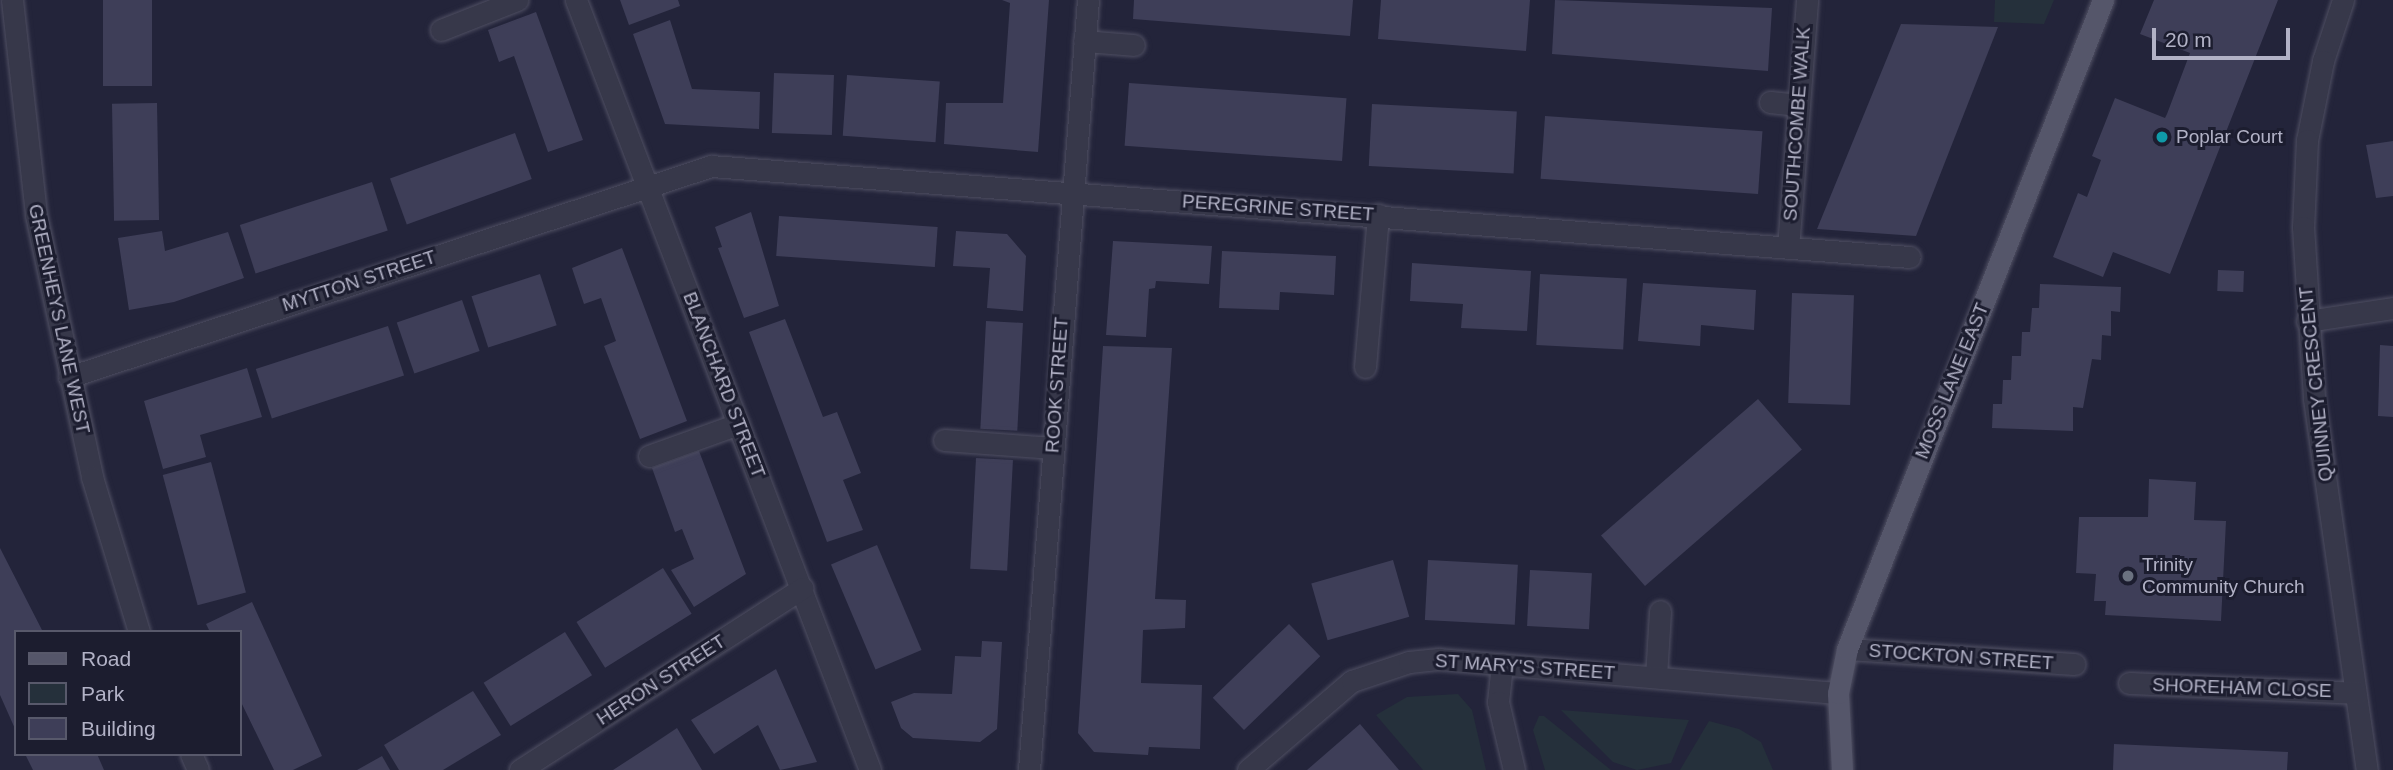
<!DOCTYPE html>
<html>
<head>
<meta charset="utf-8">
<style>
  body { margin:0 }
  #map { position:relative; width:2393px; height:770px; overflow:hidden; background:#23243a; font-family:Helvetica,sans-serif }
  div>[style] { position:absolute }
  .green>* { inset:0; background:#25303b }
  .building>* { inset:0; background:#3e3e58; transform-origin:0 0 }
  .roads { filter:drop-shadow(0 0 2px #4f4f62) drop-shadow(0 0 2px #4f4f62) }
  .minor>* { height:21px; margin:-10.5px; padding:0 10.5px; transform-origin:10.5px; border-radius:10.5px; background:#37384a }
  .major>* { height:21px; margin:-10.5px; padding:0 10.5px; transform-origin:10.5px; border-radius:10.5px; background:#55566a }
  .dots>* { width:19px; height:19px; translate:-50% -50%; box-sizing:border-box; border:4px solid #1c1d2f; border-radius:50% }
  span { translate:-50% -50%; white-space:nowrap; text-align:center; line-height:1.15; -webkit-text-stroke:6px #1c1d2f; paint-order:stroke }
  .street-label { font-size:19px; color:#b2b2c6 }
  .poi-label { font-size:19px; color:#b2b2c6 }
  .left { translate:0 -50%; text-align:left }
  .legend { position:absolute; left:14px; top:630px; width:228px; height:126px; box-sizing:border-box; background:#1c1d2f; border:2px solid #58596b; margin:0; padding:9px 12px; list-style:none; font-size:21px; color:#b2b2c6 }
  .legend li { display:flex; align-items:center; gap:14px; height:35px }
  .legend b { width:35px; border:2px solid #58596b }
  .scale { position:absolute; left:2152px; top:28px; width:138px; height:32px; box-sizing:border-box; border:4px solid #b2b2c6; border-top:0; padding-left:9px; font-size:21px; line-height:24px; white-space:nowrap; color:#b2b2c6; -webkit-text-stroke:5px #1c1d2f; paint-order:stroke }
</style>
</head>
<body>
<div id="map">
  <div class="green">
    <i style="clip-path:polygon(1995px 0,2054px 0,2044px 24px,1994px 22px)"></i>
    <i style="clip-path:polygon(1458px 694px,1472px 710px,1486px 770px,1423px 770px,1376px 715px,1407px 697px)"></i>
    <i style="clip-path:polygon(1561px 710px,1689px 720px,1671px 763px,1637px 770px,1613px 762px)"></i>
    <i style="clip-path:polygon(1539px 716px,1544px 716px,1611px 770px,1545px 770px,1533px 730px)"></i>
    <i style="clip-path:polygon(1709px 721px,1739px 729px,1761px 742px,1773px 770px,1680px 770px)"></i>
  </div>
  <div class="building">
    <i style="left:103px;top:0;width:49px;height:86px"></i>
    <i style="clip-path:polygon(620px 0,678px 0,680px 6px,629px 25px)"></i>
    <i style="clip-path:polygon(1002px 0,1049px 0,1038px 152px,944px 144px,946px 103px,1003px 103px,1010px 3px)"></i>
    <i style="clip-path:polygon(1134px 0,1353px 0,1350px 36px,1133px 19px)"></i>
    <i style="clip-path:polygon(1381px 0,1530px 0,1526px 51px,1378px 39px)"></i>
    <i style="clip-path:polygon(1555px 0,1772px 8px,1768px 71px,1552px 54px)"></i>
    <i style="clip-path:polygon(2154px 0,2278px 0,2170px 274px,2113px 252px,2103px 277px,2053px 257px,2078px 193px,2087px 197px,2101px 160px,2092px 156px,2115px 98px,2165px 118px,2167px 114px,2190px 53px,2140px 34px)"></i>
    <i style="clip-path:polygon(536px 12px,583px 140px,548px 152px,514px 56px,499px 62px,488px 30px)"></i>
    <i style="clip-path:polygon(670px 20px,692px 89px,760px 92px,759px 129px,665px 124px,633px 34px)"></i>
    <i style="clip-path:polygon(1901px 24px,1998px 27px,1916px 236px,1817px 229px)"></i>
    <i style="left:774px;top:73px;width:60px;height:60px;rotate:2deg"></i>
    <i style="left:847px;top:75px;width:93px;height:61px;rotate:4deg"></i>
    <i style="left:1129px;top:83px;width:218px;height:63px;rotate:4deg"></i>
    <i style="left:157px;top:103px;width:117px;height:45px;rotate:89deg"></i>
    <i style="left:1372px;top:104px;width:145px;height:62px;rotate:3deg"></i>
    <i style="left:1545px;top:116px;width:218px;height:63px;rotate:4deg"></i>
    <i style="left:515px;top:133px;width:49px;height:133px;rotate:70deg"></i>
    <i style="clip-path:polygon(2393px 141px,2393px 196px,2376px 198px,2366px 145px)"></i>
    <i style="left:372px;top:182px;width:51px;height:139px;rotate:72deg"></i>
    <i style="clip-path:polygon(751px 212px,779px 306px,744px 318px,718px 248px,722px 247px,715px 227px)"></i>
    <i style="left:779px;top:216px;width:159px;height:40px;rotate:4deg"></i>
    <i style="clip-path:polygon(162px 231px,165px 251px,228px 232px,244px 278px,174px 302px,129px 310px,118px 238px)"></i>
    <i style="clip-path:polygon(956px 231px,1007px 234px,1026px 256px,1023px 311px,987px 308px,990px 268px,953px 266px)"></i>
    <i style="clip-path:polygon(1113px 241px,1212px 246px,1209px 284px,1156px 281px,1155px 288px,1149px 289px,1146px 337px,1106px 335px)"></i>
    <i style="clip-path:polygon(622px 248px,687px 421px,640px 439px,604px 346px,616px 341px,601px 298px,584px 304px,572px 268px)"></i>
    <i style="clip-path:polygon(1222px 251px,1336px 256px,1334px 295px,1280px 292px,1279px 310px,1219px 308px)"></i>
    <i style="clip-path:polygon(1412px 263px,1531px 271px,1527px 331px,1461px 328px,1463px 304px,1410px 301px)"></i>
    <i style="left:2218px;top:270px;width:26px;height:21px;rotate:2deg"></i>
    <i style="left:540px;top:274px;width:54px;height:72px;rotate:72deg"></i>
    <i style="left:1540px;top:274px;width:87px;height:71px;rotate:3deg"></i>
    <i style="clip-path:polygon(1643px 283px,1756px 290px,1754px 330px,1701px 325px,1700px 346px,1638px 341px)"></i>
    <i style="clip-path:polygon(2040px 284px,2121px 287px,2120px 312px,2111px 311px,2111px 336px,2102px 335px,2101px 360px,2092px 359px,2083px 408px,2073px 407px,2073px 431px,1992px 428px,1993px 404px,2002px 404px,2003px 380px,2011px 380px,2012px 356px,2021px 356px,2022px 332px,2030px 332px,2032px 308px,2039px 308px)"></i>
    <i style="left:1792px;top:293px;width:62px;height:110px;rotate:2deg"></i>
    <i style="left:462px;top:300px;width:54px;height:69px;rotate:71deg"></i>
    <i style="clip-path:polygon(785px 319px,823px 417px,837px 412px,861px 473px,843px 480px,863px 530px,827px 542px,749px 332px)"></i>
    <i style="left:986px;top:321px;width:37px;height:108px;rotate:3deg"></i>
    <i style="left:388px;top:326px;width:52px;height:139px;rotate:72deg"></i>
    <i style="clip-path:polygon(2380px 345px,2393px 346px,2393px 417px,2378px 416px)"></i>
    <i style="clip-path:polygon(1103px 346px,1172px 348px,1155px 599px,1186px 600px,1185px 628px,1143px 630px,1141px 683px,1202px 685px,1200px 749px,1149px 747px,1148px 755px,1094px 752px,1078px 733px)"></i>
    <i style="clip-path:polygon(247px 368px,262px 417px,200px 435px,206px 457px,163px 469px,144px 401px)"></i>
    <i style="left:1758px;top:399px;width:67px;height:208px;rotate:49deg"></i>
    <i style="clip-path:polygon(699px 451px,746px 574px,694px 607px,671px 570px,694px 559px,682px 529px,675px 532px,652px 468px)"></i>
    <i style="left:976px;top:458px;width:37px;height:111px;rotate:3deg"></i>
    <i style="left:211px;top:462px;width:135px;height:50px;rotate:75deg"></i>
    <i style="clip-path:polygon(2149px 479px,2196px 482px,2194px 520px,2226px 521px,2221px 621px,2105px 615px,2106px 601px,2094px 601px,2096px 574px,2076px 573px,2079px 517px,2148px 517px)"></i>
    <i style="left:877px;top:545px;width:114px;height:50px;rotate:67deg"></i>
    <i style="clip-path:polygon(0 548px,43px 632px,16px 632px,16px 731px,0 695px)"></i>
    <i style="left:1393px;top:560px;width:59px;height:85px;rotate:74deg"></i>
    <i style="left:1428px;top:560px;width:90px;height:60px;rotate:3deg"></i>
    <i style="left:663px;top:568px;width:54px;height:102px;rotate:58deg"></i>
    <i style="left:1530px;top:570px;width:62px;height:56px;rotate:3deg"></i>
    <i style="clip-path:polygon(252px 602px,322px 756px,293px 770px,274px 770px,240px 700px,240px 632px,210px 632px,206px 624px)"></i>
    <i style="left:1289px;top:624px;width:45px;height:106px;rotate:46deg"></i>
    <i style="left:565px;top:632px;width:51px;height:96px;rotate:58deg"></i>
    <i style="clip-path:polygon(982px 641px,1002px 642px,997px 729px,980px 742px,913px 738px,901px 728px,891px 702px,914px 693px,952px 694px,955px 656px,981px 657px)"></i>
    <i style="clip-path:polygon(776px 669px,817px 762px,780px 770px,758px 725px,714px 754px,691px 720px)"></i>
    <i style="clip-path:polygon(473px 691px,501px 735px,443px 770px,399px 770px,384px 745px)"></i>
    <i style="clip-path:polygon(1360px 724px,1399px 770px,1307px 770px)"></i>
    <i style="clip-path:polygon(677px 728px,702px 770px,613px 770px,650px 746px)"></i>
    <i style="clip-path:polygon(2114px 744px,2288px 752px,2287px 770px,2113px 770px)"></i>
    <i style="clip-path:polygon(25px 754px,97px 754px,104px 770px,33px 770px)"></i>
    <i style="clip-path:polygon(382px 756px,390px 770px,357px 770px)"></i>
  </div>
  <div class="roads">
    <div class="minor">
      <i style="left:12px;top:0;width:216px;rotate:83.6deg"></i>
      <i style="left:36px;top:215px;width:268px;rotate:77.9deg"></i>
      <i style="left:92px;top:477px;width:162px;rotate:73.1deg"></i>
      <i style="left:576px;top:0;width:824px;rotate:69.1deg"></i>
      <i style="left:2343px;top:0;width:64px;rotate:108.2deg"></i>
      <i style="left:2323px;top:61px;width:81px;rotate:101.4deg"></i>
      <i style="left:2307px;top:140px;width:87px;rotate:92.6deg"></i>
      <i style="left:2303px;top:227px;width:172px;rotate:86.3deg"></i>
      <i style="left:2314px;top:399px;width:375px;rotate:81.9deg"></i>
      <i style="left:441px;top:30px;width:82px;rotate:-21.5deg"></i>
      <i style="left:1084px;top:41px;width:50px;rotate:4.6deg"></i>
      <i style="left:1770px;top:102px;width:29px;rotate:6deg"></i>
      <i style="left:1788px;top:248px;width:249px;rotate:-85.6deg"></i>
      <i style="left:2307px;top:321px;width:87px;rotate:-8.6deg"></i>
      <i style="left:1365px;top:367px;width:153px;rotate:-85.1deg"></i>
      <i style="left:69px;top:377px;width:676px;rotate:-18.19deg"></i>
      <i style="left:711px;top:166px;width:1202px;rotate:4.34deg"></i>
      <i style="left:944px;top:440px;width:109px;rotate:4.2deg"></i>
      <i style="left:649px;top:456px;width:95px;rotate:-19.8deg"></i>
      <i style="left:1847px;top:649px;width:228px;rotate:3.8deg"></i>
      <i style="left:1502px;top:664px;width:38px;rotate:96deg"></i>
      <i style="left:1498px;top:702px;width:70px;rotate:76.8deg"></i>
      <i style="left:1656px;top:677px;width:66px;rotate:-86.5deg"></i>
      <i style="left:2129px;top:683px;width:226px;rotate:2.5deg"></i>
      <i style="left:191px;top:754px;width:17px;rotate:66deg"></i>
      <i style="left:520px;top:770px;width:336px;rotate:-32.8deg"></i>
      <i style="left:1029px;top:770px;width:772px;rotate:-85.62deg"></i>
      <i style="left:1248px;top:770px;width:137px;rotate:-40.6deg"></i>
      <i style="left:1352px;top:681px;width:60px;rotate:-18.4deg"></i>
      <i style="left:1409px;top:662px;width:30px;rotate:-6deg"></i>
      <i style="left:1439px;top:659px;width:400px;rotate:4.9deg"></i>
    </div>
    <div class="major">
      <i style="left:1842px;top:770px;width:77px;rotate:-93deg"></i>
      <i style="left:1838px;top:693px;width:45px;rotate:-78.4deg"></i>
      <i style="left:1847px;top:649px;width:698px;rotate:-68.47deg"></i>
    </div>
  </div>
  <div class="dots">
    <i style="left:2162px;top:137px;background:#0f9aa8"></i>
    <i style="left:2128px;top:576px;background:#6b7280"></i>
  </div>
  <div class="street-label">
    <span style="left:1797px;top:124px;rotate:-86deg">SOUTHCOMBE WALK</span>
    <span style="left:1278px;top:208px;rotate:4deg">PEREGRINE STREET</span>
    <span style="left:359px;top:281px;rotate:-18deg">MYTTON STREET</span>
    <span style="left:59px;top:319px;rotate:78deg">GREENHEYS LANE WEST</span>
    <span style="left:1952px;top:381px;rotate:-68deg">MOSS LANE EAST</span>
    <span style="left:2316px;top:384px;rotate:-96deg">QUINNEY CRESCENT</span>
    <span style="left:724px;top:385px;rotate:69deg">BLANCHARD STREET</span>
    <span style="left:1057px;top:385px;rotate:-86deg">ROOK STREET</span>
    <span style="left:1961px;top:657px;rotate:4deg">STOCKTON STREET</span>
    <span style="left:1525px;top:667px;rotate:4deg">ST MARY'S STREET</span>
    <span style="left:661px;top:680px;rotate:-33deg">HERON STREET</span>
    <span style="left:2242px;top:688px;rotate:2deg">SHOREHAM CLOSE</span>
  </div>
  <div class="poi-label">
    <span class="left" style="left:2176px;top:137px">Poplar Court</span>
    <span class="left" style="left:2142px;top:576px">Trinity<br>Community Church</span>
  </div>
  <ul class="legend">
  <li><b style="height:9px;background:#55566a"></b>Road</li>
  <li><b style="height:19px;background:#25303b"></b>Park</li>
  <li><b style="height:19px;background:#3e3e58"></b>Building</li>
  </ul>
  <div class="scale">20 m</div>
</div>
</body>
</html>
